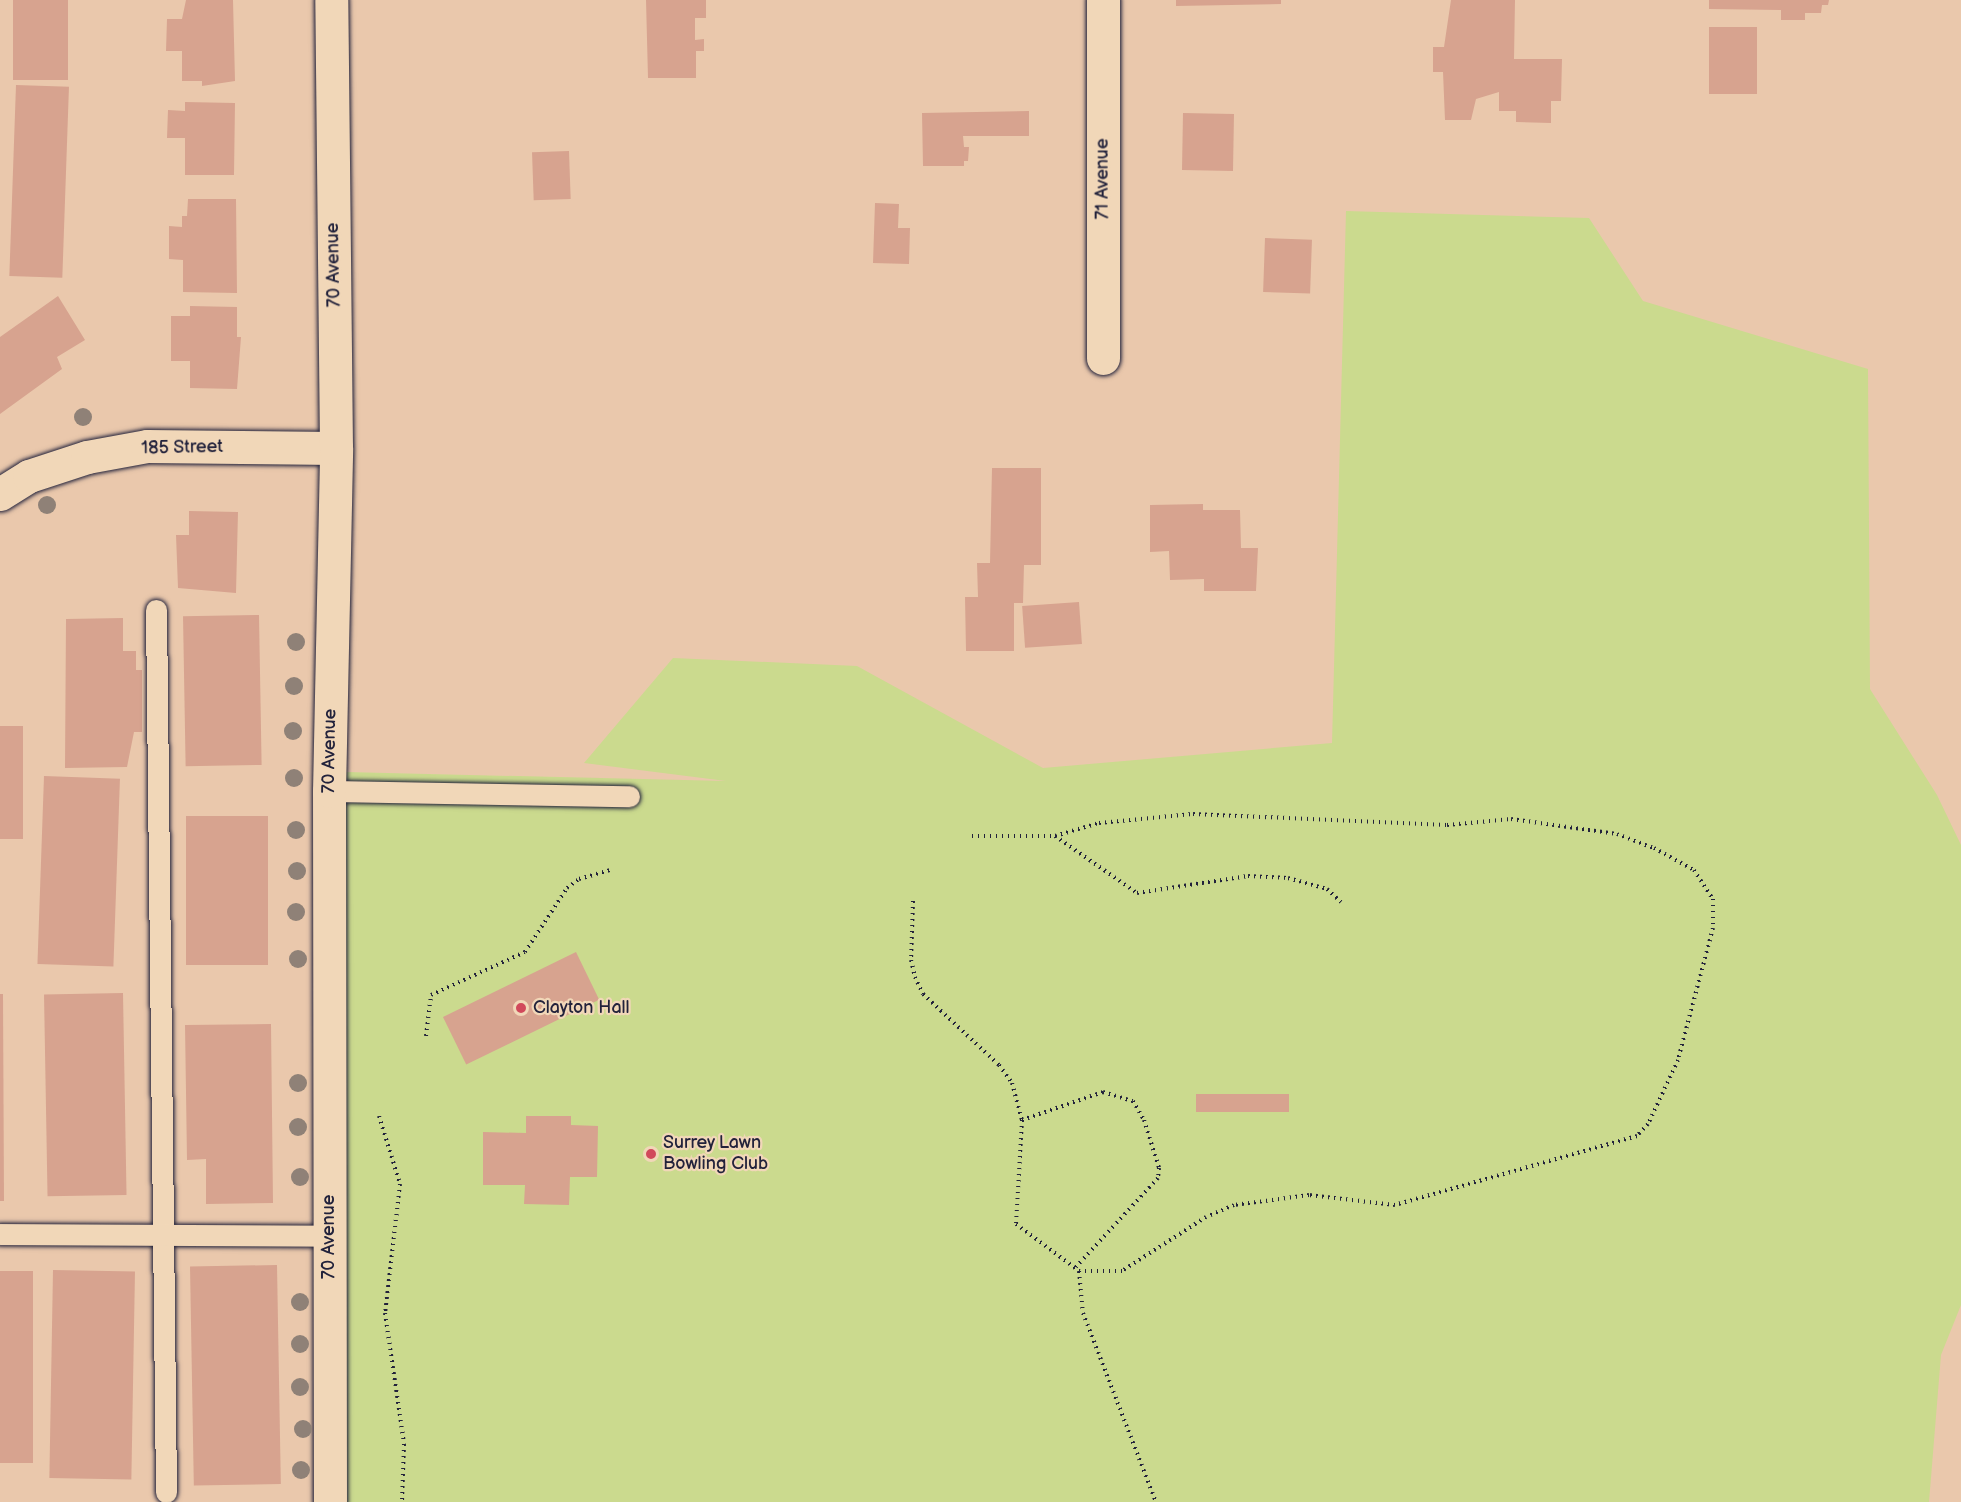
<!DOCTYPE html>
<html>
<head>
<meta charset="utf-8">
<style>
  body { margin:0 }
  #map { position:relative; width:1961px; height:1502px; overflow:hidden; background:#eac8ac; font-family:"Balsamiq Sans",sans-serif }
  div>[style] { position:absolute }
  .green>* { inset:0; background:#cbda8e }
  .building>* { inset:0; background:#d7a38f; transform-origin:0 0 }
  .path>* { height:4px; margin-top:-2px; transform-origin:0; background:repeating-linear-gradient(90deg,#22223b 0 1.5px,transparent 0 6px) }
  .roads { filter:drop-shadow(0 0 2px #22223b) drop-shadow(0 0 2px #22223b) }
  .service>* { height:21px; margin:-10.5px; padding:0 10.5px; transform-origin:10.5px; border-radius:10.5px; background:#f1d7b8 }
  .minor>* { height:33px; margin:-16.5px; padding:0 16.5px; transform-origin:16.5px; border-radius:16.5px; background:#f1d7b8 }
  .trees>* { width:18px; height:18px; margin:-9px; border-radius:50%; background:#8f8177 }
  .dots>* { width:16px; height:16px; translate:-50% -50%; box-sizing:border-box; border:3px solid #f1d7b8; border-radius:50% }
  span { translate:-50% -50%; white-space:nowrap; text-align:center; line-height:1.15; -webkit-text-stroke:4.5px #f1d7b8; paint-order:stroke }
  .street-label { font-size:18px; color:#22223b }
  .poi-label { font-size:18px; color:#22223b }
  .left { translate:0 -50%; text-align:left }
</style>
</head>
<body>
<div id="map">
  <div class="green">
    <i style="clip-path:polygon(1346px 211px,1589px 218px,1643px 301px,1868px 369px,1870px 689px,1937px 795px,1961px 845px,1961px 1305px,1941px 1355px,1929px 1502px,321px 1502px,344px 1132px,346px 772px,726px 781px,584px 763px,673px 658px,857px 666px,1043px 768px,1332px 743px)"></i>
  </div>
  <div class="building">
    <i style="left:13px;top:0;width:55px;height:80px"></i>
    <i style="clip-path:polygon(186px 0,233px 0,235px 81px,202px 86px,202px 81px,182px 81px,182px 51px,166px 51px,167px 19px,182px 19px)"></i>
    <i style="clip-path:polygon(646px 0,706px 0,706px 18px,695px 18px,695px 40px,704px 39px,704px 51px,696px 51px,696px 78px,648px 78px)"></i>
    <i style="clip-path:polygon(1176px 0,1281px 0,1281px 4px,1176px 6px)"></i>
    <i style="clip-path:polygon(1451px 0,1515px 0,1514px 59px,1562px 59px,1561px 101px,1551px 101px,1551px 123px,1516px 122px,1516px 111px,1499px 111px,1499px 92px,1476px 99px,1471px 120px,1445px 120px,1443px 72px,1433px 72px,1433px 47px,1444px 47px)"></i>
    <i style="clip-path:polygon(1709px 0,1829px 0,1828px 5px,1822px 5px,1821px 13px,1805px 13px,1805px 20px,1781px 20px,1781px 10px,1709px 9px)"></i>
    <i style="left:1709px;top:27px;width:48px;height:67px"></i>
    <i style="left:16px;top:85px;width:53px;height:191px;rotate:2deg"></i>
    <i style="clip-path:polygon(185px 102px,235px 103px,234px 175px,185px 175px,185px 138px,167px 138px,168px 110px,185px 111px)"></i>
    <i style="clip-path:polygon(1029px 111px,1029px 136px,963px 136px,964px 147px,969px 147px,968px 161px,964px 161px,964px 166px,923px 166px,922px 113px)"></i>
    <i style="left:1183px;top:113px;width:51px;height:57px;rotate:1deg"></i>
    <i style="left:569px;top:151px;width:48px;height:37px;rotate:88deg"></i>
    <i style="clip-path:polygon(188px 199px,236px 199px,237px 293px,183px 292px,183px 260px,169px 259px,169px 226px,182px 227px,182px 216px,187px 216px)"></i>
    <i style="clip-path:polygon(875px 203px,899px 204px,898px 228px,910px 228px,909px 264px,873px 263px)"></i>
    <i style="left:1265px;top:238px;width:47px;height:54px;rotate:2deg"></i>
    <i style="clip-path:polygon(58px 296px,85px 340px,57px 357px,62px 369px,0 414px,0 337px)"></i>
    <i style="clip-path:polygon(190px 306px,237px 307px,237px 337px,241px 337px,237px 389px,190px 388px,190px 361px,171px 361px,171px 316px,190px 316px)"></i>
    <i style="clip-path:polygon(992px 468px,1041px 468px,1041px 565px,1024px 565px,1023px 603px,1014px 603px,1014px 651px,966px 651px,965px 597px,978px 597px,977px 563px,990px 563px)"></i>
    <i style="clip-path:polygon(1203px 504px,1203px 510px,1240px 510px,1241px 548px,1258px 548px,1256px 591px,1204px 591px,1204px 579px,1170px 580px,1169px 551px,1150px 552px,1150px 505px)"></i>
    <i style="clip-path:polygon(189px 511px,238px 512px,236px 593px,178px 588px,176px 535px,189px 535px)"></i>
    <i style="left:1079px;top:602px;width:42px;height:57px;rotate:86deg"></i>
    <i style="left:259px;top:615px;width:150px;height:76px;rotate:89deg"></i>
    <i style="clip-path:polygon(123px 618px,123px 651px,136px 651px,136px 670px,142px 670px,142px 732px,134px 732px,127px 767px,65px 768px,66px 619px)"></i>
    <i style="left:0;top:726px;width:23px;height:113px"></i>
    <i style="left:44px;top:776px;width:76px;height:188px;rotate:2deg"></i>
    <i style="left:268px;top:816px;width:149px;height:82px;rotate:90deg"></i>
    <i style="left:576px;top:952px;width:53px;height:148px;rotate:64deg"></i>
    <i style="left:123px;top:993px;width:202px;height:79px;rotate:89deg"></i>
    <i style="clip-path:polygon(0 994px,3px 994px,4px 1201px,0 1201px)"></i>
    <i style="clip-path:polygon(271px 1024px,273px 1203px,206px 1204px,206px 1159px,187px 1160px,185px 1025px)"></i>
    <i style="left:1196px;top:1094px;width:93px;height:18px"></i>
    <i style="clip-path:polygon(526px 1116px,571px 1116px,571px 1125px,598px 1126px,597px 1177px,570px 1177px,569px 1205px,524px 1204px,525px 1185px,483px 1185px,483px 1132px,526px 1133px)"></i>
    <i style="left:277px;top:1265px;width:219px;height:87px;rotate:89deg"></i>
    <i style="left:53px;top:1270px;width:82px;height:208px;rotate:1deg"></i>
    <i style="left:0;top:1271px;width:33px;height:192px"></i>
  </div>
  <div class="path">
    <i style="left:972px;top:836px;width:83px"></i>
    <i style="left:1055px;top:836px;width:46px;rotate:-16.5deg"></i>
    <i style="left:1099px;top:823px;width:94px;rotate:-5.5deg"></i>
    <i style="left:1193px;top:814px;width:254px;rotate:2.5deg"></i>
    <i style="left:1447px;top:825px;width:64px;rotate:-5.4deg"></i>
    <i style="left:1511px;top:819px;width:107px;rotate:8.1deg"></i>
    <i style="left:1617px;top:834px;width:40px;rotate:21deg"></i>
    <i style="left:1654px;top:848px;width:46px;rotate:28.8deg"></i>
    <i style="left:1694px;top:870px;width:35px;rotate:57deg"></i>
    <i style="left:1713px;top:899px;width:29px;rotate:90deg"></i>
    <i style="left:1713px;top:928px;width:137px;rotate:104.9deg"></i>
    <i style="left:1678px;top:1060px;width:71px;rotate:115.1deg"></i>
    <i style="left:1648px;top:1124px;width:16px;rotate:133deg"></i>
    <i style="left:1637px;top:1136px;width:252px;rotate:164.1deg"></i>
    <i style="left:1395px;top:1205px;width:87px;rotate:-173.4deg"></i>
    <i style="left:1309px;top:1195px;width:76px;rotate:172.4deg"></i>
    <i style="left:1234px;top:1205px;width:30px;rotate:157deg"></i>
    <i style="left:1206px;top:1217px;width:100px;rotate:147.3deg"></i>
    <i style="left:1122px;top:1271px;width:43px;rotate:180deg"></i>
    <i style="left:1055px;top:836px;width:100px;rotate:34.8deg"></i>
    <i style="left:1137px;top:893px;width:112px;rotate:-8.7deg"></i>
    <i style="left:1248px;top:876px;width:40px;rotate:2.9deg"></i>
    <i style="left:1288px;top:878px;width:41px;rotate:15.8deg"></i>
    <i style="left:1327px;top:889px;width:19px;rotate:43deg"></i>
    <i style="left:913px;top:901px;width:59px;rotate:91.9deg"></i>
    <i style="left:911px;top:960px;width:17px;rotate:77deg"></i>
    <i style="left:915px;top:977px;width:19px;rotate:65deg"></i>
    <i style="left:923px;top:994px;width:104px;rotate:43.1deg"></i>
    <i style="left:999px;top:1065px;width:22px;rotate:54deg"></i>
    <i style="left:1012px;top:1083px;width:38px;rotate:75deg"></i>
    <i style="left:1022px;top:1120px;width:104px;rotate:93.3deg"></i>
    <i style="left:1016px;top:1224px;width:79px;rotate:36.7deg"></i>
    <i style="left:1079px;top:1271px;width:42px;rotate:84.6deg"></i>
    <i style="left:1083px;top:1313px;width:203px;rotate:68.9deg"></i>
    <i style="left:426px;top:1036px;width:41px;rotate:-83deg"></i>
    <i style="left:431px;top:995px;width:103px;rotate:-24.6deg"></i>
    <i style="left:525px;top:952px;width:77px;rotate:-56.7deg"></i>
    <i style="left:567px;top:888px;width:15px;rotate:-37deg"></i>
    <i style="left:579px;top:879px;width:32px;rotate:-16deg"></i>
    <i style="left:379px;top:1116px;width:71px;rotate:72.8deg"></i>
    <i style="left:400px;top:1184px;width:130px;rotate:96.6deg"></i>
    <i style="left:385px;top:1313px;width:132px;rotate:81.7deg"></i>
    <i style="left:404px;top:1444px;width:58px;rotate:92deg"></i>
    <i style="left:1022px;top:1120px;width:86px;rotate:-19.1deg"></i>
    <i style="left:1103px;top:1092px;width:31px;rotate:17deg"></i>
    <i style="left:1133px;top:1101px;width:22px;rotate:60deg"></i>
    <i style="left:1144px;top:1120px;width:50px;rotate:72.6deg"></i>
    <i style="left:1159px;top:1168px;width:10px;rotate:96deg"></i>
    <i style="left:1158px;top:1178px;width:121px;rotate:132.7deg"></i>
  </div>
  <div class="roads">
    <div class="service">
      <i style="left:156px;top:610px;width:882px;rotate:89.35deg"></i>
      <i style="left:329px;top:791px;width:300px;rotate:1deg"></i>
      <i style="left:0;top:1234px;width:329px;rotate:0.3deg"></i>
    </div>
    <div class="minor">
      <i style="left:1103px;top:0;width:358px;rotate:90deg"></i>
      <i style="left:0;top:494px;width:34px;rotate:-32deg"></i>
      <i style="left:29px;top:476px;width:61px;rotate:-18.1deg"></i>
      <i style="left:87px;top:457px;width:61px;rotate:-10.4deg"></i>
      <i style="left:147px;top:446px;width:189px;rotate:0.6deg"></i>
      <i style="left:330px;top:1502px;width:711px;rotate:-90.08deg"></i>
      <i style="left:329px;top:791px;width:343px;rotate:-88.8deg"></i>
      <i style="left:336px;top:448px;width:448px;rotate:-90.6deg"></i>
    </div>
  </div>
  <div class="trees">
    <i style="left:83px;top:417px"></i>
    <i style="left:47px;top:505px"></i>
    <i style="left:296px;top:642px"></i>
    <i style="left:294px;top:686px"></i>
    <i style="left:293px;top:731px"></i>
    <i style="left:294px;top:778px"></i>
    <i style="left:296px;top:830px"></i>
    <i style="left:297px;top:871px"></i>
    <i style="left:296px;top:912px"></i>
    <i style="left:298px;top:959px"></i>
    <i style="left:298px;top:1083px"></i>
    <i style="left:298px;top:1127px"></i>
    <i style="left:300px;top:1177px"></i>
    <i style="left:300px;top:1302px"></i>
    <i style="left:300px;top:1344px"></i>
    <i style="left:300px;top:1387px"></i>
    <i style="left:303px;top:1429px"></i>
    <i style="left:301px;top:1470px"></i>
  </div>
  <div class="dots">
    <i style="left:521px;top:1008px;background:#d1495b"></i>
    <i style="left:651px;top:1154px;background:#d1495b"></i>
  </div>
  <div class="street-label">
    <span style="left:1103px;top:179px;rotate:-90deg">71 Avenue</span>
    <span style="left:334px;top:265px;rotate:-91deg">70 Avenue</span>
    <span style="left:182px;top:448px;rotate:-1deg">185 Street</span>
    <span style="left:330px;top:751px;rotate:-89deg">70 Avenue</span>
    <span style="left:329px;top:1237px;rotate:-90deg">70 Avenue</span>
  </div>
  <div class="poi-label">
    <span class="left" style="left:533px;top:1008px">Clayton Hall</span>
    <span class="left" style="left:663px;top:1154px">Surrey Lawn<br>Bowling Club</span>
  </div>
</div>
</body>
</html>
